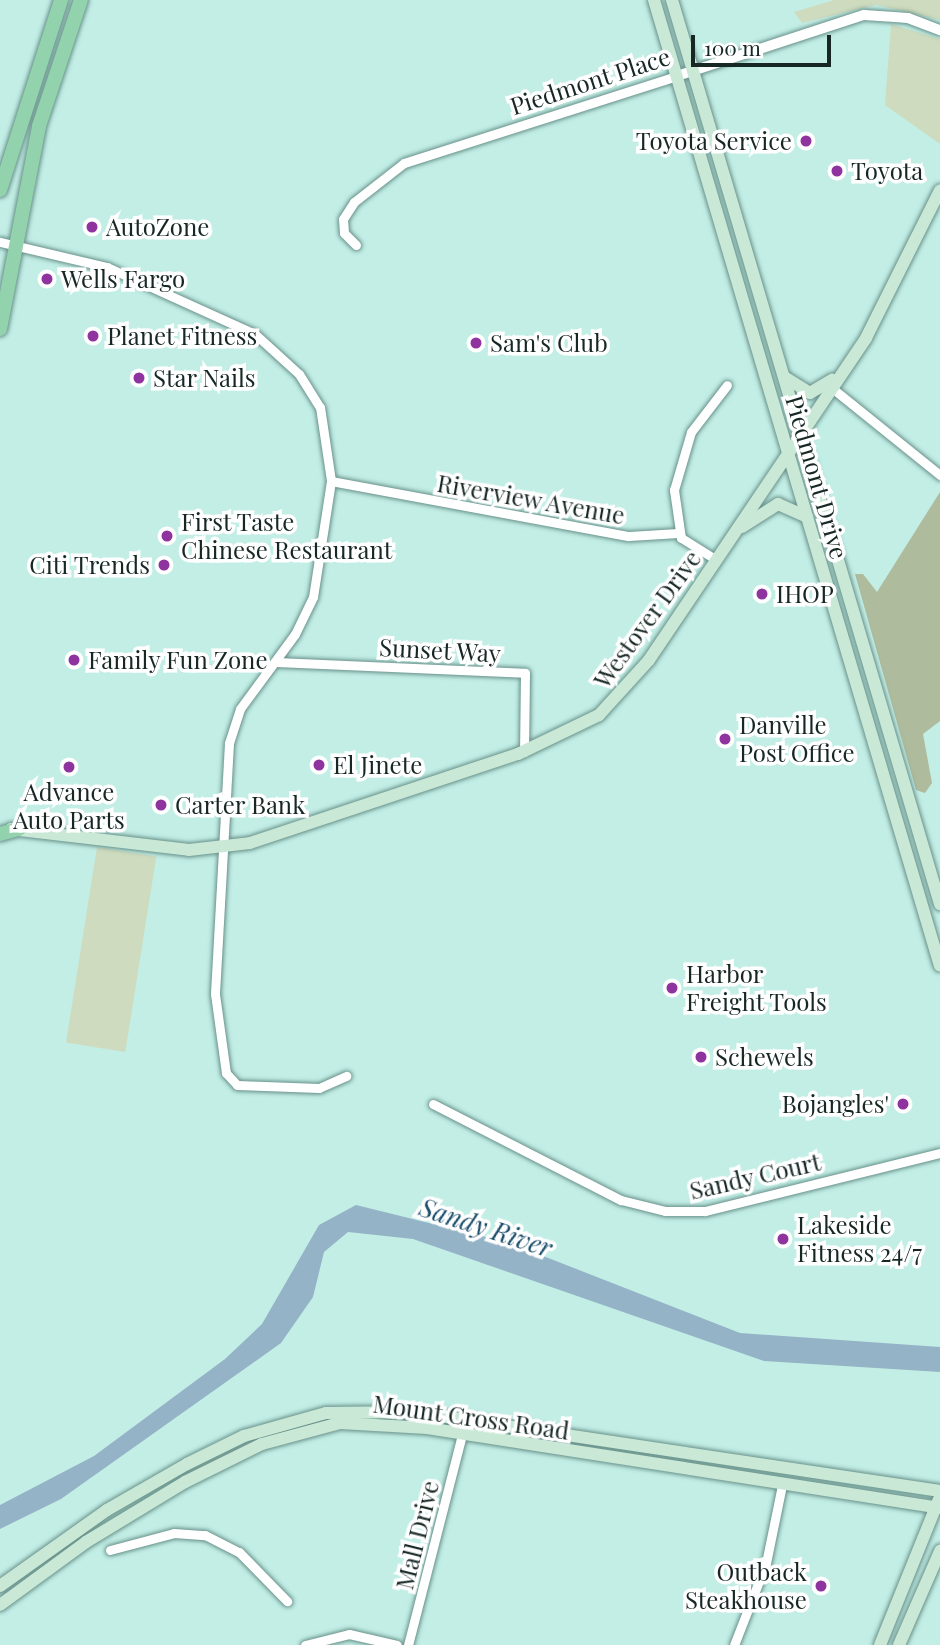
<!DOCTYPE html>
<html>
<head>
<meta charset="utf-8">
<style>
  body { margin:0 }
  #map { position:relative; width:940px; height:1645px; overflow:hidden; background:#c2eee6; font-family:"Playfair Display",serif }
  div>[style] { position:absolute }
  .green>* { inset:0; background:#cedbbe; transform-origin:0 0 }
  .forest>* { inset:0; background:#aebb9d }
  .water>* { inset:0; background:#95b3c7 }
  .roads { filter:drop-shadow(0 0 2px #68918a) drop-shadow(0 0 2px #68918a) }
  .minor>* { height:9px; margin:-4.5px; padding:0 4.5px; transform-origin:4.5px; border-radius:4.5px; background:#fff }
  .tertiary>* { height:10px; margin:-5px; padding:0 5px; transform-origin:5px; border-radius:5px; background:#fff }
  .secondary>* { height:12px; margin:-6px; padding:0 6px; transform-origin:6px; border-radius:6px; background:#c9e8d6 }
  .primary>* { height:14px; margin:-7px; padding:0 7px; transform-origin:7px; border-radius:7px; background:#92d2ac }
  .dots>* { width:19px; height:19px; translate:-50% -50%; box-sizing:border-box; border:4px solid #fff; border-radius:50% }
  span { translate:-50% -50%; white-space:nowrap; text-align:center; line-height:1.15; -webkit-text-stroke:7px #fff; paint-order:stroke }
  .street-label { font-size:24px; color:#162724 }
  .poi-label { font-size:24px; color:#162724 }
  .right { translate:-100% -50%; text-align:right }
  .left { translate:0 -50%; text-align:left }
  .water-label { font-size:26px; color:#194d6b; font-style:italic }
  .scale { position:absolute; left:691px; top:35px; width:140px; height:32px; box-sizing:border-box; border:4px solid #162724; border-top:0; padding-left:9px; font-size:21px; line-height:24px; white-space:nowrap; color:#162724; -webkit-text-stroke:5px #fff; paint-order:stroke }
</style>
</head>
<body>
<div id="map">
  <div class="green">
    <i style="clip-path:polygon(834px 0,940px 0,940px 20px,876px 5px,802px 23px,794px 12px)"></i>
    <i style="clip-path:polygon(891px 24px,940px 39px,940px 144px,885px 105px)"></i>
    <i style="left:97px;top:847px;width:60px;height:198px;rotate:9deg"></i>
  </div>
  <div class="forest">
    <i style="clip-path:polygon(940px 492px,940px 721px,923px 734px,932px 783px,925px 793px,916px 790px,855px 574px,863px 574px,877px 592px)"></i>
  </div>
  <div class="water">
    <i style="clip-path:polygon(356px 1205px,510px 1243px,740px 1333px,940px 1347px,940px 1372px,764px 1361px,413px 1239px,348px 1232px,324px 1252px,313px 1297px,281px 1343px,61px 1499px,0 1529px,0 1505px,94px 1456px,225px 1359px,262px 1324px,319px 1225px)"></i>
  </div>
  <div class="roads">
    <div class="minor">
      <i style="left:0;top:242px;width:110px;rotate:13.2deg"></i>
      <i style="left:107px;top:267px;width:162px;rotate:24.4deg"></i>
      <i style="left:255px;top:334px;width:59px;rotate:42.3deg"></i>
      <i style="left:299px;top:374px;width:39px;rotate:58deg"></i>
      <i style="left:320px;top:407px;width:75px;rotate:81.5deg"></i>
      <i style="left:331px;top:481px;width:117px;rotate:98.8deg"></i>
      <i style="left:313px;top:597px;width:41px;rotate:115.9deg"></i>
      <i style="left:295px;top:634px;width:93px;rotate:126.3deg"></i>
      <i style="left:240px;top:709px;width:36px;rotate:108deg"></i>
      <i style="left:229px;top:743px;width:251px;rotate:93.2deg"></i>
      <i style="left:215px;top:994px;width:80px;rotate:82.1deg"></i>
      <i style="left:226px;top:1073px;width:16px;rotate:47deg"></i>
      <i style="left:237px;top:1085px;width:82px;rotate:2.1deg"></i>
      <i style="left:319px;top:1088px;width:30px;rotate:-24deg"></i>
      <i style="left:356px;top:245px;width:17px;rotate:-135deg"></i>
      <i style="left:344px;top:233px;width:14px;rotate:-94deg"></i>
      <i style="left:343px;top:219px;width:20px;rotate:-57deg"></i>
      <i style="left:354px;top:202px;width:63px;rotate:-38deg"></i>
      <i style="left:404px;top:163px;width:287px;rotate:-17.7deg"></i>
      <i style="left:832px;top:388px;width:139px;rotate:38.9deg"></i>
      <i style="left:331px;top:481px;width:303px;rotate:10.5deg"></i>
      <i style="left:629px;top:536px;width:49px;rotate:-3.5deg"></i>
      <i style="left:715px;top:559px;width:40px;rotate:-148deg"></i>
      <i style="left:681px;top:538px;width:49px;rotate:-98.3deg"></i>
      <i style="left:674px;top:490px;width:60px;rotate:-73.7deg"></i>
      <i style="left:691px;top:432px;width:59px;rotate:-52.5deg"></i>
      <i style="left:275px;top:662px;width:250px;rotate:2.5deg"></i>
      <i style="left:525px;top:673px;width:79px;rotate:90.7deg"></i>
      <i style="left:433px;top:1104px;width:211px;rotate:27.1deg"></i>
      <i style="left:621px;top:1200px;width:45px;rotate:14deg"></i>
      <i style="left:665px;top:1211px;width:40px"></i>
      <i style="left:705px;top:1211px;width:242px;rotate:-13.9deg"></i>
      <i style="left:110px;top:1550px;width:66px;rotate:-14.9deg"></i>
      <i style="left:174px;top:1533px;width:31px;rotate:4deg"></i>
      <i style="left:205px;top:1535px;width:38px;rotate:27deg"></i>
      <i style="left:239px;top:1552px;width:69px;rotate:45.6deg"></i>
      <i style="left:305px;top:1645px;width:45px;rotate:-14deg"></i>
      <i style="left:349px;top:1634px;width:49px;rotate:12.9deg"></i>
      <i style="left:408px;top:1645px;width:218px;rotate:-75.6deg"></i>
      <i style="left:734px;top:1645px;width:88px;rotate:-68.7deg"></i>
      <i style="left:766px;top:1563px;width:80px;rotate:-78.4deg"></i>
    </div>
    <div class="tertiary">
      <i style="left:677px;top:76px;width:197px;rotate:-18.1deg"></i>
      <i style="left:864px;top:15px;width:44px;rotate:3.9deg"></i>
      <i style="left:908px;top:18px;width:34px;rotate:21deg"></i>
    </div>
    <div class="secondary">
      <i style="left:654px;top:0;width:1007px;rotate:73.51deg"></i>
      <i style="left:672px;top:0;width:943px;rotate:73.49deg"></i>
      <i style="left:786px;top:378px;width:28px;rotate:32deg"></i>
      <i style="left:810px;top:393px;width:26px;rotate:-31deg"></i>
      <i style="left:742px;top:527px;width:43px;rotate:-32.6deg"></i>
      <i style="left:778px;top:504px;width:32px;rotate:24deg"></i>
      <i style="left:11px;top:829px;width:179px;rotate:6.7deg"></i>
      <i style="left:189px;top:850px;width:61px;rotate:-6.5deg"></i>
      <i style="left:250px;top:843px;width:282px;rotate:-18.4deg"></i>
      <i style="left:518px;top:754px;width:90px;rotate:-25.7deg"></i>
      <i style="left:599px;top:715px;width:74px;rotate:-47.7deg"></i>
      <i style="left:649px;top:660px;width:388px;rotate:-56deg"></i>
      <i style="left:866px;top:338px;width:165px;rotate:-63.4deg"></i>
      <i style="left:0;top:1586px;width:131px;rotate:-35.4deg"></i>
      <i style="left:107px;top:1510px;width:92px;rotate:-29.9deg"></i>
      <i style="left:187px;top:1464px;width:64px;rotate:-26.2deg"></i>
      <i style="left:244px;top:1436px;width:85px;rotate:-15.7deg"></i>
      <i style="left:326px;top:1413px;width:87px;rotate:-0.7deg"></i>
      <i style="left:413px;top:1412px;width:533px;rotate:8.53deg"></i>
      <i style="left:0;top:1605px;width:107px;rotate:-36.2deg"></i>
      <i style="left:86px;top:1542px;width:116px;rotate:-31.2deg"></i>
      <i style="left:185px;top:1482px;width:86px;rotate:-26.3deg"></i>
      <i style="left:262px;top:1444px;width:81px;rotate:-15.1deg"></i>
      <i style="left:340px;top:1423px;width:87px;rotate:3.3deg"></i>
      <i style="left:427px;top:1428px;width:519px;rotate:8.86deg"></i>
      <i style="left:880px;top:1645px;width:157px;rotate:-68deg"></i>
      <i style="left:899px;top:1645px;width:103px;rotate:-66.4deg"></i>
    </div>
    <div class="primary">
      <i style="left:0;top:190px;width:200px;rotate:-72.2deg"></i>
      <i style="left:0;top:329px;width:207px;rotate:-79.1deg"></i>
      <i style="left:39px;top:126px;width:133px;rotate:-71.6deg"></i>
      <i style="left:0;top:834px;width:20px;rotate:-15deg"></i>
    </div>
  </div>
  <div class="dots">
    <i style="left:806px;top:141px;background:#8f349f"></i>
    <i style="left:837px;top:171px;background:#8f349f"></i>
    <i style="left:92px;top:227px;background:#8f349f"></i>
    <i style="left:47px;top:279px;background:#8f349f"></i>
    <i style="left:93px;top:336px;background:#8f349f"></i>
    <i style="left:476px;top:343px;background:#8f349f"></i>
    <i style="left:139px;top:378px;background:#8f349f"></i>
    <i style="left:167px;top:536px;background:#8f349f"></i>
    <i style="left:164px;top:565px;background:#8f349f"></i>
    <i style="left:762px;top:594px;background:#8f349f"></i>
    <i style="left:74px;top:660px;background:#8f349f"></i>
    <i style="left:725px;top:739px;background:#8f349f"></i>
    <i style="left:319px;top:765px;background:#8f349f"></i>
    <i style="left:69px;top:767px;background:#8f349f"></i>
    <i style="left:161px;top:805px;background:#8f349f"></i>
    <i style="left:672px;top:988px;background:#8f349f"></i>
    <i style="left:701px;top:1057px;background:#8f349f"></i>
    <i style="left:903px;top:1104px;background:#8f349f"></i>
    <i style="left:783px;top:1239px;background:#8f349f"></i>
    <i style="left:821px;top:1586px;background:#8f349f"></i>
  </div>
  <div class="street-label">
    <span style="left:590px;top:81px;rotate:-18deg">Piedmont Place</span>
    <span style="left:817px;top:477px;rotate:74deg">Piedmont Drive</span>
    <span style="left:531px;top:499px;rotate:10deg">Riverview Avenue</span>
    <span style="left:647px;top:619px;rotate:-54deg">Westover Drive</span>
    <span style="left:440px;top:650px;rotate:3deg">Sunset Way</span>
    <span style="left:755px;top:1176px;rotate:-13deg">Sandy Court</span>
    <span style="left:471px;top:1417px;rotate:8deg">Mount Cross Road</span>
    <span style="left:417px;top:1535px;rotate:-76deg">Mall Drive</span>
  </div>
  <div class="poi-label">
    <span class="right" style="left:792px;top:141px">Toyota Service</span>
    <span class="left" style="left:851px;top:171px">Toyota</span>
    <span class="left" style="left:106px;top:227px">AutoZone</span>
    <span class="left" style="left:61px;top:279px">Wells Fargo</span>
    <span class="left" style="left:107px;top:336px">Planet Fitness</span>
    <span class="left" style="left:490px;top:343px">Sam's Club</span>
    <span class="left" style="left:153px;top:378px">Star Nails</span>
    <span class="left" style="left:181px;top:536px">First Taste<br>Chinese Restaurant</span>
    <span class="right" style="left:150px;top:565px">Citi Trends</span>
    <span class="left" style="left:776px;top:594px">IHOP</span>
    <span class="left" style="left:88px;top:660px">Family Fun Zone</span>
    <span class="left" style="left:739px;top:739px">Danville<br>Post Office</span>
    <span class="left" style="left:333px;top:765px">El Jinete</span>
    <span style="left:69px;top:806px">Advance<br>Auto Parts</span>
    <span class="left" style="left:175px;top:805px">Carter Bank</span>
    <span class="left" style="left:686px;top:988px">Harbor<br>Freight Tools</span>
    <span class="left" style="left:715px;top:1057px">Schewels</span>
    <span class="right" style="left:889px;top:1104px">Bojangles'</span>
    <span class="left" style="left:797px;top:1239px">Lakeside<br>Fitness 24/7</span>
    <span class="right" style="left:807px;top:1586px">Outback<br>Steakhouse</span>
  </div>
  <div class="water-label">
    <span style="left:486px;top:1227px;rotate:18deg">Sandy River</span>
  </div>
  <div class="scale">100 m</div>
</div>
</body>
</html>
